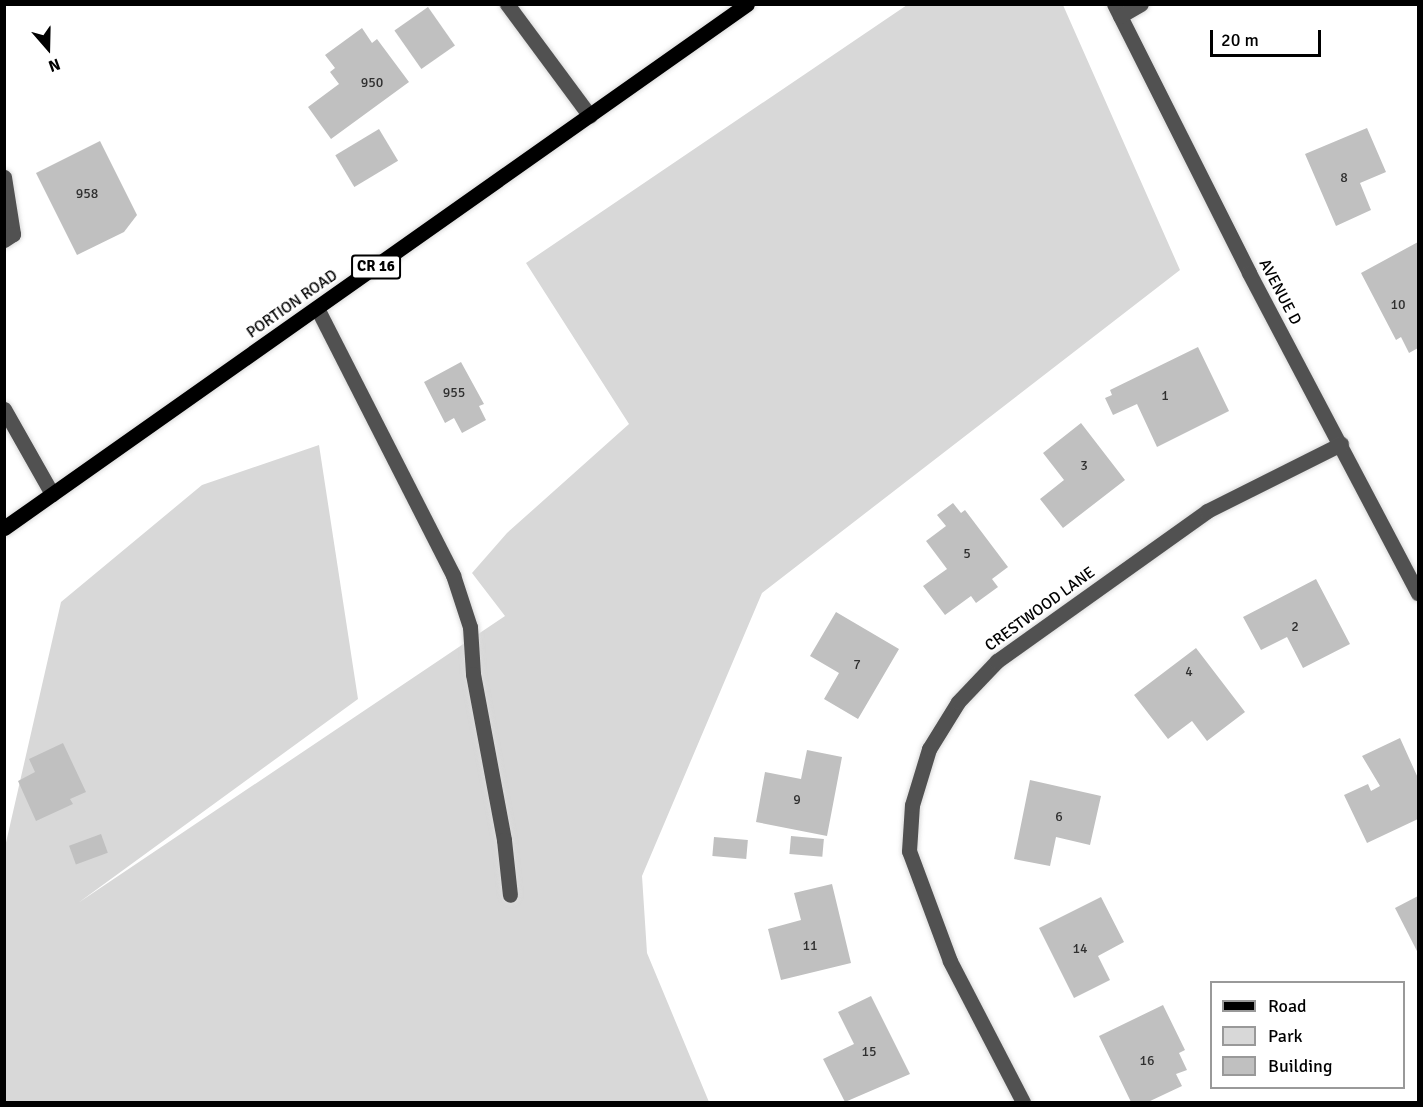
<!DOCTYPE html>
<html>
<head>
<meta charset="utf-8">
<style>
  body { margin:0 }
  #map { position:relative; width:1423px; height:1107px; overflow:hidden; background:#fff; font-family:Signika,sans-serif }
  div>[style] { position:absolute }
  .green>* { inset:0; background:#d8d8d8 }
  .building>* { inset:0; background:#c0c0c0; transform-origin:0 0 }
  .roads { filter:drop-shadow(0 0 2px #dbdbdb) drop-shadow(0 0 2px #dbdbdb) }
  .minor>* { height:15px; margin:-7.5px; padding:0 7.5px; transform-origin:7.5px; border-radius:7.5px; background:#515151 }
  .major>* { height:15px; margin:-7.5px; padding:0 7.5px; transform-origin:7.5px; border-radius:7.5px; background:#000 }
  span { translate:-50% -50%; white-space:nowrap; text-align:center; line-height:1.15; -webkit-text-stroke:4.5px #fff; paint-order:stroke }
  .number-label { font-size:14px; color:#303030 }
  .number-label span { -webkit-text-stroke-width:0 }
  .shield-label span { padding:2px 4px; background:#fff; border:2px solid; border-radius:4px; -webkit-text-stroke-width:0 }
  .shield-label { font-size:15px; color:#000; font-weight:700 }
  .street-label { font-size:16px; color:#000 }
  .frame { position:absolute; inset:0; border:6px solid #000; pointer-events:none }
  .legend { position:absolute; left:1210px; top:981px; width:195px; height:108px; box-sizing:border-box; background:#fff; border:2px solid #999; margin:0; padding:8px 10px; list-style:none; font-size:18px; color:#000 }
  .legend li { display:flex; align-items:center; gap:12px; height:30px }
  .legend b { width:30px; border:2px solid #999 }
  .north { position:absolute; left:18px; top:18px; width:60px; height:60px; -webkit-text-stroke:4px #fff; paint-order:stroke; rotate:160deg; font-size:16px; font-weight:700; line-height:24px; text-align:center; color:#000 }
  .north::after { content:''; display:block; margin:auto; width:21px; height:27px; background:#000; clip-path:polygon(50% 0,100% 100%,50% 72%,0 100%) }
  .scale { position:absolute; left:1210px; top:30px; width:111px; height:27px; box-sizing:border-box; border:3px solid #000; border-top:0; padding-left:8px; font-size:18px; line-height:21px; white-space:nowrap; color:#000; -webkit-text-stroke:4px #fff; paint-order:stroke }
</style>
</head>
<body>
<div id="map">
  <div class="green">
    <i style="clip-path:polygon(907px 5px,1063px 5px,1180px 270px,762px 593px,642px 876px,647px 953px,709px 1102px,5px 1102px,5px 847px,61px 602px,202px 485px,319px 445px,358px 699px,78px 903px,505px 616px,472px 573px,507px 533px,629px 424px,526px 263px)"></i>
  </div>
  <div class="building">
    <i style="left:428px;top:7px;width:47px;height:41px;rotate:55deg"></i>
    <i style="clip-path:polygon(362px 28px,372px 43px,377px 39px,409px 82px,331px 139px,308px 107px,339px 84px,330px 72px,335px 68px,325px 55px)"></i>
    <i style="clip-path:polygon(1367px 128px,1386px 172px,1360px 183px,1371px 210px,1336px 226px,1305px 154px)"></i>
    <i style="left:379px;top:129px;width:37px;height:51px;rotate:59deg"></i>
    <i style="clip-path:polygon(100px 141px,137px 215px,124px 232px,77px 255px,36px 173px)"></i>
    <i style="clip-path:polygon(1418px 242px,1418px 348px,1409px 353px,1401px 337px,1396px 340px,1361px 273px)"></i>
    <i style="clip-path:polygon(1198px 347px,1229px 411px,1157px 447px,1137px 404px,1113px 415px,1105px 398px,1112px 395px,1110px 390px)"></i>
    <i style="clip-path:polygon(461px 362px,484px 404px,479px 406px,486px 420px,462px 433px,454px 418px,445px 423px,424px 382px)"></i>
    <i style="clip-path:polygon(1081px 423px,1125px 480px,1063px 528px,1040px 499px,1064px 480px,1043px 453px)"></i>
    <i style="clip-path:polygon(953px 503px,961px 513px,965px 510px,1008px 567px,992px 579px,998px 587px,976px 603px,971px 596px,945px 615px,923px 586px,947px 569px,926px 541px,946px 526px,937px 515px)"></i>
    <i style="clip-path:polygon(1316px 579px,1350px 644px,1303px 668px,1287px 637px,1261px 650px,1243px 617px)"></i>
    <i style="clip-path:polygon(836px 612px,899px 649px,858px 719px,824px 699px,839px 673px,810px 656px)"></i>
    <i style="clip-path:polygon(1196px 648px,1245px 712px,1207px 741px,1192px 721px,1168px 739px,1134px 695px)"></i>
    <i style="clip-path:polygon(1400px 738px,1418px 778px,1418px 819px,1367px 843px,1344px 795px,1368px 784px,1371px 791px,1380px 786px,1362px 756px)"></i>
    <i style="clip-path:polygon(63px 743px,86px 792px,70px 799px,73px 804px,36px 821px,18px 781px,35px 772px,29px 759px)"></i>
    <i style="clip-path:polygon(807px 750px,842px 757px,827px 836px,756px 822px,765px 772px,801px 779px)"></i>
    <i style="clip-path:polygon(1030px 780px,1101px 796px,1090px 845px,1056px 837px,1050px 866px,1014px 859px)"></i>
    <i style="left:101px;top:834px;width:20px;height:34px;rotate:70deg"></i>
    <i style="left:791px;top:836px;width:33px;height:18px;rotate:5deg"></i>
    <i style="left:714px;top:837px;width:34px;height:19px;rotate:5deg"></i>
    <i style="clip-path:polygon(832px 884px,851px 963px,781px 980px,768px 929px,801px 920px,794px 893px)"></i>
    <i style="clip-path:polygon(1418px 896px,1418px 953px,1395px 908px)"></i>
    <i style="clip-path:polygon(1101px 897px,1124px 942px,1098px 956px,1110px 980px,1074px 998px,1039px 928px)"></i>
    <i style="clip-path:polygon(871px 996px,910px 1074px,845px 1102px,823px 1059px,854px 1044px,838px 1012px)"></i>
    <i style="clip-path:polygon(1163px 1005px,1185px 1050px,1179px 1053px,1187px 1070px,1176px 1074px,1182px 1086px,1148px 1102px,1131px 1102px,1099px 1036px)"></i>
  </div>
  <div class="roads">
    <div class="minor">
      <i style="left:507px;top:4px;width:139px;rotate:53.5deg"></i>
      <i style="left:1114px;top:4px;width:301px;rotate:63.3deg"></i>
      <i style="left:1249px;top:273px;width:362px;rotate:62.2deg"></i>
      <i style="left:1120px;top:16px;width:24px;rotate:-30deg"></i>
      <i style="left:4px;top:177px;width:58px;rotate:81deg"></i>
      <i style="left:13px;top:234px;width:11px;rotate:146deg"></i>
      <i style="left:317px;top:308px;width:300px;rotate:63deg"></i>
      <i style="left:453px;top:575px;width:55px;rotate:71.9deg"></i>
      <i style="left:470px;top:627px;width:47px;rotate:86.3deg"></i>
      <i style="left:473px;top:674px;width:169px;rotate:79.4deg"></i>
      <i style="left:504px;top:840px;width:55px;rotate:83.8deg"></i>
      <i style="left:4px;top:409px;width:98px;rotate:60.5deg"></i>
      <i style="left:1023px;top:1102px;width:159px;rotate:-117.4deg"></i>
      <i style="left:950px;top:961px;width:117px;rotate:-110.4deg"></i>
      <i style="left:909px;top:851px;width:46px;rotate:-86.3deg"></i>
      <i style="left:912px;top:805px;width:59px;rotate:-73.1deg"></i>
      <i style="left:929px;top:749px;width:55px;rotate:-58.3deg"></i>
      <i style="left:958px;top:702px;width:57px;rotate:-46.4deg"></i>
      <i style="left:997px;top:661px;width:258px;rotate:-35.5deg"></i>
      <i style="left:1207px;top:511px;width:150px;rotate:-26.6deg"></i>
    </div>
    <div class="major">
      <i style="left:4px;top:528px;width:909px;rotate:-35.19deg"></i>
    </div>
  </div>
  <div class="number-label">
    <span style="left:372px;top:83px">950</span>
    <span style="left:1344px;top:178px">8</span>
    <span style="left:87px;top:194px">958</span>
    <span style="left:1398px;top:305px">10</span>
    <span style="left:454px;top:393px">955</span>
    <span style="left:1165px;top:396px">1</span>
    <span style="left:1084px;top:466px">3</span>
    <span style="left:967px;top:554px">5</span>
    <span style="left:1295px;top:627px">2</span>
    <span style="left:857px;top:665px">7</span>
    <span style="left:1189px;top:672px">4</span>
    <span style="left:797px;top:800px">9</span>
    <span style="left:1059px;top:817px">6</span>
    <span style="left:810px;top:946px">11</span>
    <span style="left:1080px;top:949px">14</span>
    <span style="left:869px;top:1052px">15</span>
    <span style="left:1147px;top:1061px">16</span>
  </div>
  <div class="shield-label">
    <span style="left:376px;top:267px">CR 16</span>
  </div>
  <div class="street-label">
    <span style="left:1280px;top:292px;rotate:62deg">AVENUE D</span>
    <span style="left:292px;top:304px;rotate:-35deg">PORTION ROAD</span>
    <span style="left:1040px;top:609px;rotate:-36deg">CRESTWOOD LANE</span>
  </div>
  <div class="frame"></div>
  <ul class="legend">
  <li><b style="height:8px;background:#000"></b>Road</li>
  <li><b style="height:16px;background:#d8d8d8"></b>Park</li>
  <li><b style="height:16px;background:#c0c0c0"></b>Building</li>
  </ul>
  <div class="north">N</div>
  <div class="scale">20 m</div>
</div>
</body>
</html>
